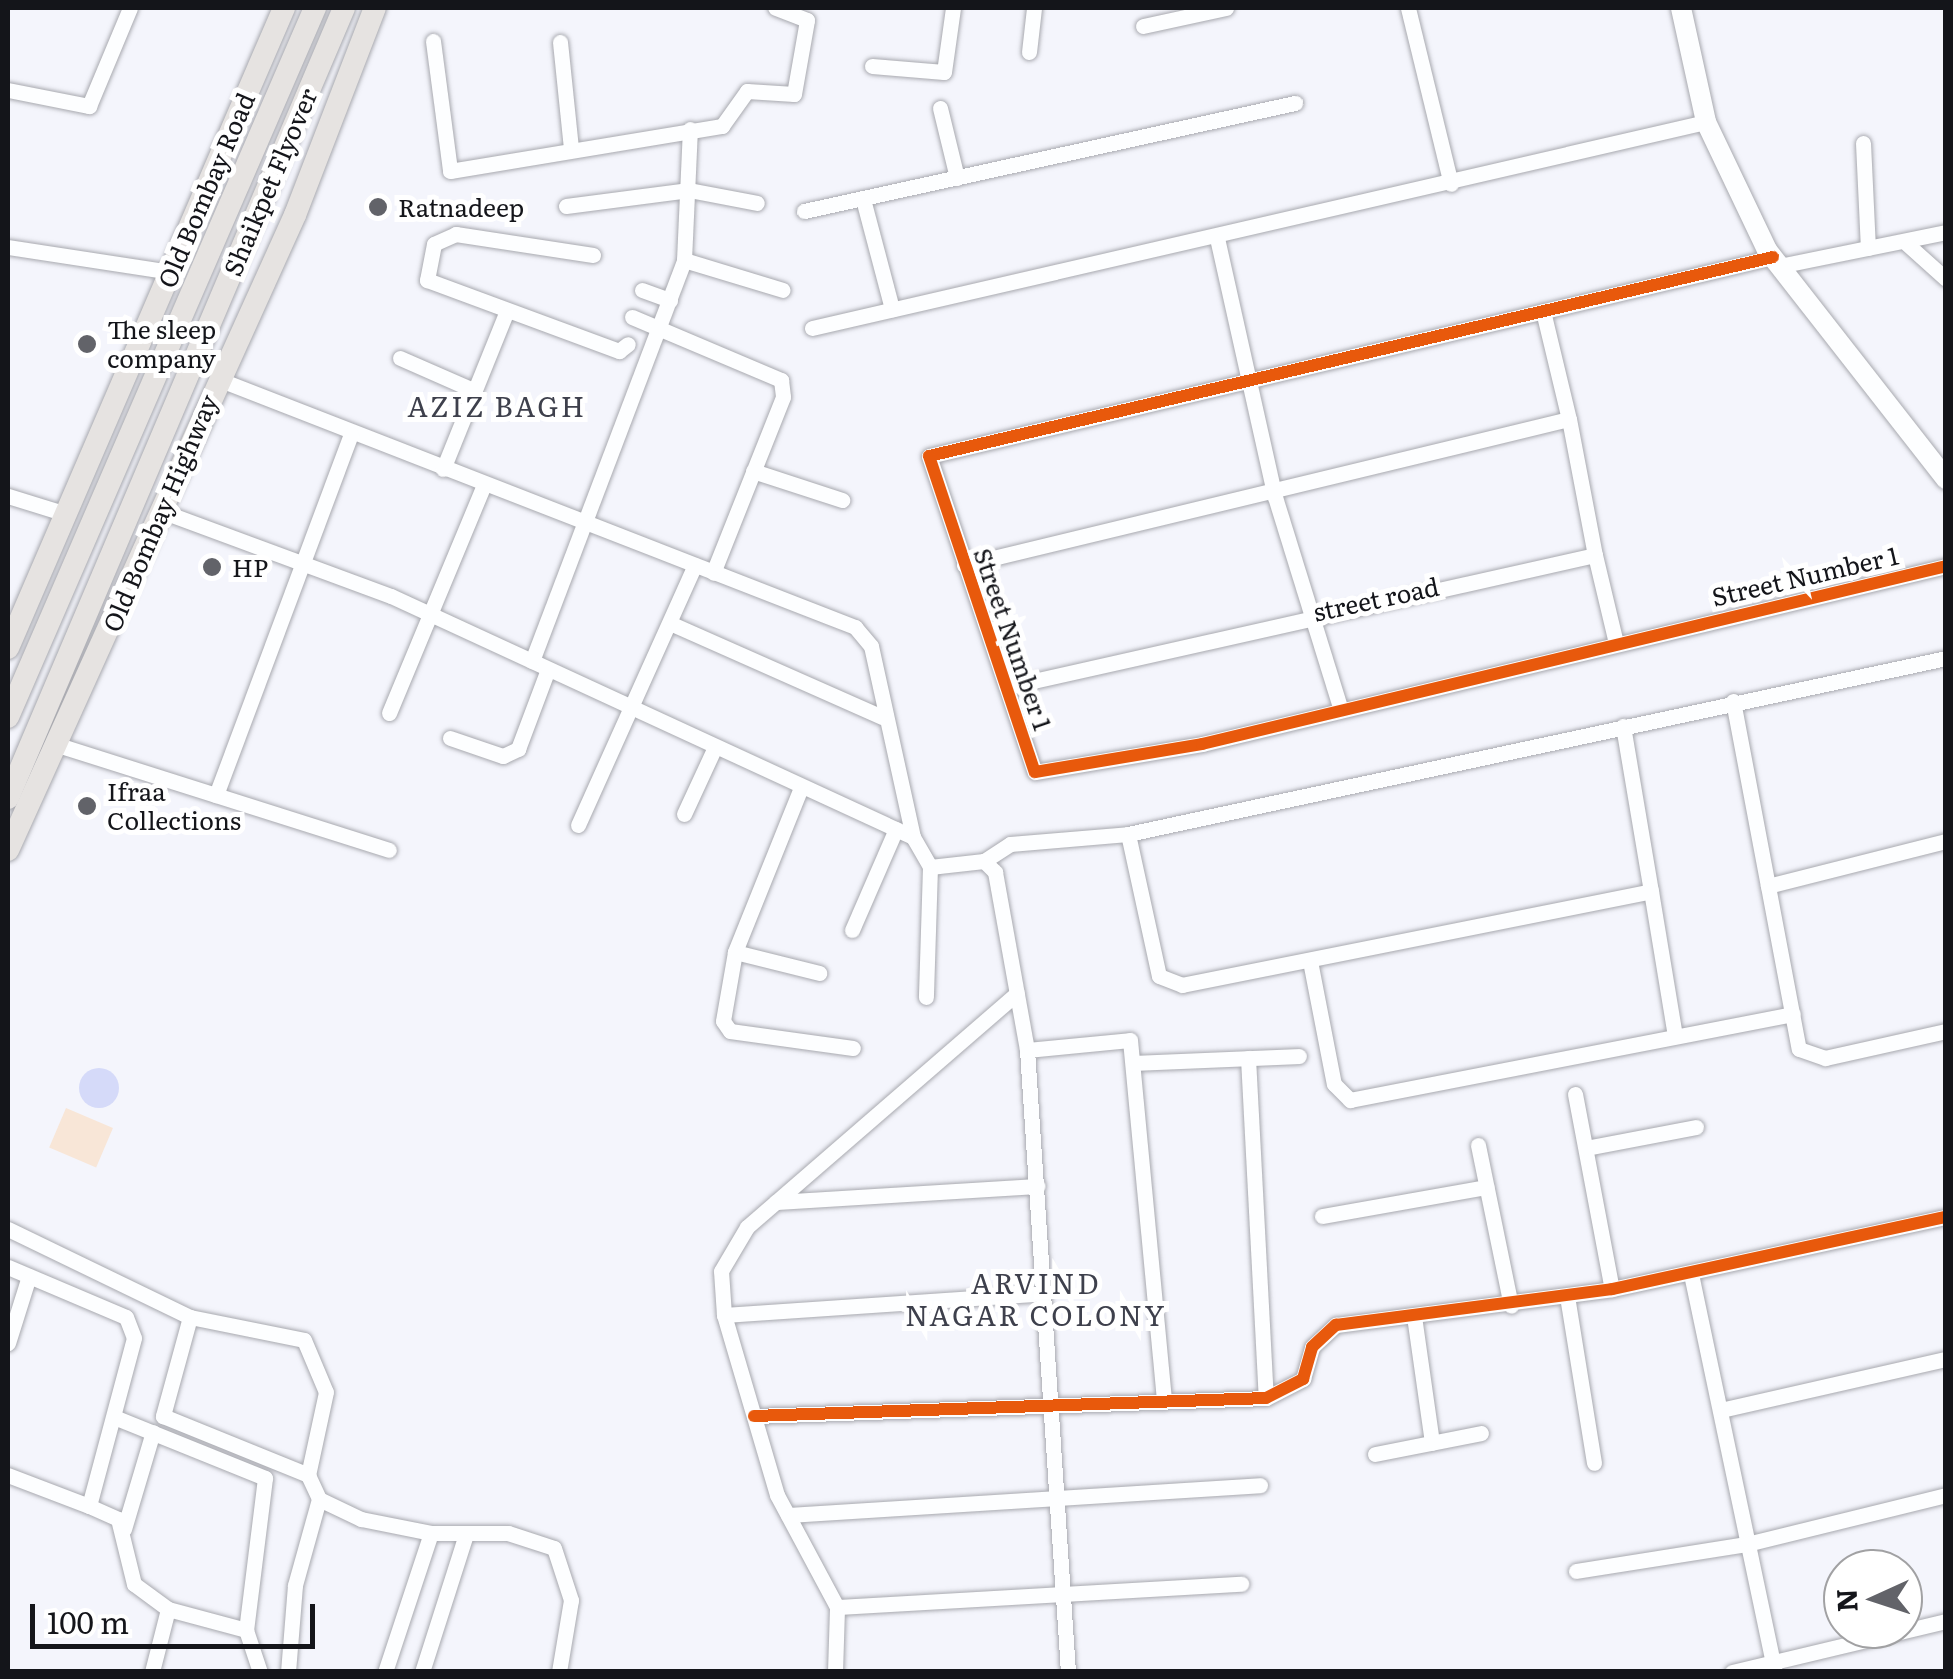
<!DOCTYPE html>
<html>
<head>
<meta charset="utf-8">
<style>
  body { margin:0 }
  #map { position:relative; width:1953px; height:1679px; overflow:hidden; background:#f4f5fc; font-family:Literata,serif }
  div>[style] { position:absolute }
  .green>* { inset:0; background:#f8e6d7; transform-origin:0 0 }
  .water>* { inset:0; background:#d5daf9 }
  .round { border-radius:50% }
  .roads { filter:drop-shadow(0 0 2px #a8a9af) drop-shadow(0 0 2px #a8a9af) }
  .street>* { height:15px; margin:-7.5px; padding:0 7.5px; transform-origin:7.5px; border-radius:7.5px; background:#fdfeff }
  .secondary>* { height:20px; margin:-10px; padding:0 10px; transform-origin:10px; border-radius:10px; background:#fdfeff }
  .primary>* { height:22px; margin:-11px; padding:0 11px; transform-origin:11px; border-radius:11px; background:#e6e3e1 }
  .cycleway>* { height:12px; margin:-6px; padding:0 6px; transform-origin:6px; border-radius:6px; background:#e8590c }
  .dots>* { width:28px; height:28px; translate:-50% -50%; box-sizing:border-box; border:5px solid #fff; border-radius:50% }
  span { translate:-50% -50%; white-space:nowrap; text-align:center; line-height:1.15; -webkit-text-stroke:10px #fff; paint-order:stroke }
  .street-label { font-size:25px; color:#14151a }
  .poi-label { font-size:25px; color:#14151a }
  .left { translate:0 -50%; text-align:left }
  .neighbourhood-label { font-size:28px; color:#3e404c; letter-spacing:2.5px }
  .frame { position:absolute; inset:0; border:10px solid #14151a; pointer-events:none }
  .north { position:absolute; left:1823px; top:1549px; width:100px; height:100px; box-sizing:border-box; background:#fff; border:2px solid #a1a1a3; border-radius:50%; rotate:267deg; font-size:28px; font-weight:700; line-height:40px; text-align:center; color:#14151a }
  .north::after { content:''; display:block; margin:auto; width:35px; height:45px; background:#626369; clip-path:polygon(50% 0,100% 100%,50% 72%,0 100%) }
  .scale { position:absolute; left:30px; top:1604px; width:285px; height:45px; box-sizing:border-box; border:5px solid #14151a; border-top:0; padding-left:12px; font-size:30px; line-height:35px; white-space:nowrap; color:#14151a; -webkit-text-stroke:8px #fff; paint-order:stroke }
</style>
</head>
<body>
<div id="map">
  <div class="green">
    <i style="left:66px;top:1108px;width:51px;height:43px;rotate:23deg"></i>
  </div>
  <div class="water">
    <i class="round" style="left:79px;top:1068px;width:40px;height:40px"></i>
  </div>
  <div class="roads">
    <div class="street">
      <i style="left:1408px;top:8px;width:181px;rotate:76.3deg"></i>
      <i style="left:1143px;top:26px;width:85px;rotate:-12.2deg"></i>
      <i style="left:433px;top:41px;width:131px;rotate:82.5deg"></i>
      <i style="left:450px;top:171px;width:276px;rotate:-9.4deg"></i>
      <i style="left:722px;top:126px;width:43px;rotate:-54.5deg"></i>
      <i style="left:747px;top:91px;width:47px;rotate:3.7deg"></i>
      <i style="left:794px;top:94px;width:75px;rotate:-80deg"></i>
      <i style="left:807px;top:20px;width:34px;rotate:-159deg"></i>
      <i style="left:560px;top:42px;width:108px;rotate:84.1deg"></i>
      <i style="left:1029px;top:52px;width:44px;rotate:-83.5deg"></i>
      <i style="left:872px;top:66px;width:72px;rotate:4.8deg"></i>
      <i style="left:944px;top:72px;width:65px;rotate:-82deg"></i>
      <i style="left:8px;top:90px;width:83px;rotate:11.2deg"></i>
      <i style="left:89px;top:106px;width:106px;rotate:-67.3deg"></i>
      <i style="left:940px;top:108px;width:72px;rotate:76.3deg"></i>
      <i style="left:1863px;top:143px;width:105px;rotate:87.3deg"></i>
      <i style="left:863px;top:199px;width:114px;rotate:75.2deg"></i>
      <i style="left:566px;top:206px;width:124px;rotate:-7.4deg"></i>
      <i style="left:689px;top:190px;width:69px;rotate:10.8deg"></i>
      <i style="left:804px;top:211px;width:503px;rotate:-12.41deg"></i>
      <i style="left:1217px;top:238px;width:265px;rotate:77.4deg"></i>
      <i style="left:1275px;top:497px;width:223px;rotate:72.8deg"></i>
      <i style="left:1907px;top:244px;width:52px;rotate:41.9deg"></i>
      <i style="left:8px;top:247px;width:165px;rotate:8.7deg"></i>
      <i style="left:593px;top:255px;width:139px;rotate:-171.3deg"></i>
      <i style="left:456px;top:234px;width:24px;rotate:156deg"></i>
      <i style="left:434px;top:244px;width:37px;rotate:101deg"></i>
      <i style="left:427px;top:280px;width:205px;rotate:20.3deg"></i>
      <i style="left:619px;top:351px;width:11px;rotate:-38deg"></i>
      <i style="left:1773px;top:257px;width:867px;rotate:166.73deg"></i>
      <i style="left:929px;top:456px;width:333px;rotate:71.5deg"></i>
      <i style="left:1035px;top:772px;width:169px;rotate:-9.5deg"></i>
      <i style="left:1202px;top:744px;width:765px;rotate:-13.45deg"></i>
      <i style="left:684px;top:260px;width:103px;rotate:16.9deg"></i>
      <i style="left:1779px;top:266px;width:170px;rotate:-11.5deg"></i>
      <i style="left:642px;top:290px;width:30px;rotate:20deg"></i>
      <i style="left:1543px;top:311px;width:111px;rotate:76.5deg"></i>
      <i style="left:632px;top:317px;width:162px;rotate:22.9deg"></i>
      <i style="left:781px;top:380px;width:17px;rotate:83deg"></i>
      <i style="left:783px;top:397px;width:189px;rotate:111.7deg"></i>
      <i style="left:812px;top:328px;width:917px;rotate:-12.98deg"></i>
      <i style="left:400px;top:358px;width:80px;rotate:23.7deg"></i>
      <i style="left:218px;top:379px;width:684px;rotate:21.27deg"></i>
      <i style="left:855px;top:627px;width:25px;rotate:50deg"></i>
      <i style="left:871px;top:646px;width:196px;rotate:77.6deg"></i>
      <i style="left:913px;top:837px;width:34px;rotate:60deg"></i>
      <i style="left:930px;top:867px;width:130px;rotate:91.8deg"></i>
      <i style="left:443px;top:469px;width:168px;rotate:-68deg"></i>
      <i style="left:753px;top:471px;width:94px;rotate:18deg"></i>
      <i style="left:8px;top:496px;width:61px;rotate:17.2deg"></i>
      <i style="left:161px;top:511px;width:245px;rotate:20.3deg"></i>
      <i style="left:391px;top:596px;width:575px;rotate:24.78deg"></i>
      <i style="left:1595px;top:555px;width:90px;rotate:76.6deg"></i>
      <i style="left:964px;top:565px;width:622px;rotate:-13.57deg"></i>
      <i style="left:1569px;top:419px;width:138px;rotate:79.2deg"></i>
      <i style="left:1595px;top:555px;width:603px;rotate:167.35deg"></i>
      <i style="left:672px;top:624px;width:230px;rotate:23.9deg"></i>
      <i style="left:532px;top:661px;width:429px;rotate:-69.2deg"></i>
      <i style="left:684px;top:260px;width:131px;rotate:-87.4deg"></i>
      <i style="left:1733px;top:701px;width:354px;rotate:79.3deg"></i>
      <i style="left:1799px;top:1049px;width:28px;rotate:19deg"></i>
      <i style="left:1825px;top:1058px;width:124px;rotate:-12.6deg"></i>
      <i style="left:389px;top:713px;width:247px;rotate:-67.4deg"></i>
      <i style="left:1623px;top:726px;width:167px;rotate:80.4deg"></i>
      <i style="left:450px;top:738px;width:56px;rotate:18.8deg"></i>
      <i style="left:503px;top:756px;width:17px;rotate:-25deg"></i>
      <i style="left:518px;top:749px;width:85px;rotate:-69.4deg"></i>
      <i style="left:58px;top:745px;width:347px;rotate:17.6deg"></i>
      <i style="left:800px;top:790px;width:175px;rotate:111.9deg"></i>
      <i style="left:735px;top:952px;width:70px;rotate:99.9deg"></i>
      <i style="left:723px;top:1021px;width:12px;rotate:55deg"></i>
      <i style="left:730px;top:1031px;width:124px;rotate:7.9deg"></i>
      <i style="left:216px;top:795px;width:385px;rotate:-69.5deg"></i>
      <i style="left:684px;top:814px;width:74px;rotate:-65.2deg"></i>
      <i style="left:578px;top:825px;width:285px;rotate:-65.8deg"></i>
      <i style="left:1128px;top:834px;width:145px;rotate:77.7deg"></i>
      <i style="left:1159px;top:976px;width:25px;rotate:21deg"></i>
      <i style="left:1182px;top:985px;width:478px;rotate:-11.3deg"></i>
      <i style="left:1651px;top:891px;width:147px;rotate:80.6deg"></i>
      <i style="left:984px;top:861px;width:31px;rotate:-33deg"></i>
      <i style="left:1010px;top:844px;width:118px;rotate:-4.8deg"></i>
      <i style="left:1128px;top:834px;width:837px;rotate:-12.14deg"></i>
      <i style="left:930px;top:867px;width:54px;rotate:-6.3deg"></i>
      <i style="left:984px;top:861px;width:16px;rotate:45deg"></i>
      <i style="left:995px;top:872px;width:181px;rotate:79.8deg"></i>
      <i style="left:1027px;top:1050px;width:623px;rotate:86.23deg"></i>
      <i style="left:1768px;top:886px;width:184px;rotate:-14.2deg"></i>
      <i style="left:852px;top:930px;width:110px;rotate:-66.5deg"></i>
      <i style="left:735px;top:952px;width:87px;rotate:14deg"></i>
      <i style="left:1310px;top:961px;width:125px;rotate:79deg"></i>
      <i style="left:1334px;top:1084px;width:23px;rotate:45deg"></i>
      <i style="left:1350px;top:1100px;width:451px;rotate:-11deg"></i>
      <i style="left:1027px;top:1050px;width:103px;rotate:-5.5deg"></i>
      <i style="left:1130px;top:1040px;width:362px;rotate:84.6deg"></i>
      <i style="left:1248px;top:1058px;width:340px;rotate:87deg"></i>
      <i style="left:1134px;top:1063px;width:165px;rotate:-2.4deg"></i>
      <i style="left:1575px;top:1094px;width:198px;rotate:79.3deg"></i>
      <i style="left:1478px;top:1145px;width:164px;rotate:78.4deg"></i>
      <i style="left:1586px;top:1148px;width:112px;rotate:-10.8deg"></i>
      <i style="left:776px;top:1202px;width:262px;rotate:-3.5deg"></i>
      <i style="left:1322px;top:1216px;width:167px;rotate:-10deg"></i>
      <i style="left:8px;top:1229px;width:202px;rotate:25.8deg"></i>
      <i style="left:190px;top:1317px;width:116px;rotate:11.4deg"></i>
      <i style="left:304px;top:1340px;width:56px;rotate:67.1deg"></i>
      <i style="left:326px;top:1392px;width:85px;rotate:102.2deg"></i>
      <i style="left:308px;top:1475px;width:26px;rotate:65deg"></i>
      <i style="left:319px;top:1499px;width:47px;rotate:25.5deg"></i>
      <i style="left:361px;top:1519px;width:71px;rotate:11.3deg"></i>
      <i style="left:431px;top:1533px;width:77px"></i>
      <i style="left:508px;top:1533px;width:48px;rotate:18.1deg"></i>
      <i style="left:554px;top:1548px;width:55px;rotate:71.9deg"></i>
      <i style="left:571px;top:1600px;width:73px;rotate:99.5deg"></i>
      <i style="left:8px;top:1267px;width:128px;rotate:23deg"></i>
      <i style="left:126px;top:1317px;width:22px;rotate:69deg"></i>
      <i style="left:134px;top:1338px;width:174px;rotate:105deg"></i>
      <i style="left:89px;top:1506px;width:87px;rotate:-159.1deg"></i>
      <i style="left:1691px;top:1274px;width:407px;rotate:78.1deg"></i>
      <i style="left:1567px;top:1296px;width:169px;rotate:80.8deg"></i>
      <i style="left:724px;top:1315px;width:321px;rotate:-3.9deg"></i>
      <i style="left:1414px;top:1316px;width:128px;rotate:81.9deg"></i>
      <i style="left:190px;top:1317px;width:103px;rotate:105.3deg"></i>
      <i style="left:163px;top:1416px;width:157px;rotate:22.1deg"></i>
      <i style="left:8px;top:1343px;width:70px;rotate:-72.6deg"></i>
      <i style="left:1721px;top:1410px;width:231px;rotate:-12.8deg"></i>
      <i style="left:754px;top:1416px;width:512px;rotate:-2.01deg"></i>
      <i style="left:1266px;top:1398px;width:42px;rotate:-27.2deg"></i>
      <i style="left:1303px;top:1379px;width:33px;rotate:-74deg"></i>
      <i style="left:1312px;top:1347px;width:33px;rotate:-43deg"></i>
      <i style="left:1336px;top:1325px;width:278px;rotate:-7.4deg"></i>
      <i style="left:1612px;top:1289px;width:342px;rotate:-12.2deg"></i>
      <i style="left:114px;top:1417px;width:163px;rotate:22deg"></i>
      <i style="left:265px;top:1478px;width:153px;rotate:97.1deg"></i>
      <i style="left:246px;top:1630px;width:44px;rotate:71.6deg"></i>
      <i style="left:1375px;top:1454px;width:108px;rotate:-11.2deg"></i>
      <i style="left:89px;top:1506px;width:32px;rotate:24deg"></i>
      <i style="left:118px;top:1519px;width:67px;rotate:76.2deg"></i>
      <i style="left:134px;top:1584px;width:42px;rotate:36.3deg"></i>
      <i style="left:168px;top:1609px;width:65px;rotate:104.3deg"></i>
      <i style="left:788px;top:1515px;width:473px;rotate:-3.6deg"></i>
      <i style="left:124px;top:1529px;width:101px;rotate:-73.4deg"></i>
      <i style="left:1576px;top:1571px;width:173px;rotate:-9deg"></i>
      <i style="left:1747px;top:1544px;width:205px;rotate:-13.8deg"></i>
      <i style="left:837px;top:1607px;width:405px;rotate:-3.3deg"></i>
      <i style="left:168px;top:1609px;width:81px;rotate:15.1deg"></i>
      <i style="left:288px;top:1672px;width:87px;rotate:-85.4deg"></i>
      <i style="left:295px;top:1585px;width:89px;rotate:-74.4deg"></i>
      <i style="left:385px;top:1672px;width:146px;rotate:-71.7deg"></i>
      <i style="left:422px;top:1672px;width:145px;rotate:-72.3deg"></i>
      <i style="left:835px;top:1672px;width:65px;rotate:-88.2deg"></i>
      <i style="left:837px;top:1607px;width:127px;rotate:-118.2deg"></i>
      <i style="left:777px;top:1495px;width:188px;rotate:-106.4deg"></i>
      <i style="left:724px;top:1315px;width:44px;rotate:-93.9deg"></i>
      <i style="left:721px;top:1271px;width:51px;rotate:-59.4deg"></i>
      <i style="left:747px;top:1227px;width:357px;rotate:-40.9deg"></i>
      <i style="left:1732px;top:1672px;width:220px;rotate:-13.4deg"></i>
    </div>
    <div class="secondary">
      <i style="left:1681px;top:8px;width:117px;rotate:77.6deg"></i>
      <i style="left:1706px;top:122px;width:142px;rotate:64.5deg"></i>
      <i style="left:1767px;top:250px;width:291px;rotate:52deg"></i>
    </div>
    <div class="primary">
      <i style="left:8px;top:648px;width:697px;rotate:-66.67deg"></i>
      <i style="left:8px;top:717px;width:773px;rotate:-66.59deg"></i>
      <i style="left:8px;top:798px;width:858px;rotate:-66.96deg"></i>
      <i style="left:8px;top:850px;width:697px;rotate:-65.68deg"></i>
      <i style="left:295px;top:215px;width:222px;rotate:-68.9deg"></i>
    </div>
  </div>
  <div class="cycleway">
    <i style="left:1773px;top:257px;width:867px;rotate:166.73deg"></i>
    <i style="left:929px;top:456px;width:333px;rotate:71.5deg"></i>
    <i style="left:1035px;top:772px;width:169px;rotate:-9.5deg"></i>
    <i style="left:1202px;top:744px;width:765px;rotate:-13.45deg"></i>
    <i style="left:754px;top:1416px;width:512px;rotate:-2.01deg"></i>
    <i style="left:1266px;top:1398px;width:42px;rotate:-27.2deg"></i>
    <i style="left:1303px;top:1379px;width:33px;rotate:-74deg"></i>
    <i style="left:1312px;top:1347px;width:33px;rotate:-43deg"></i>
    <i style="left:1336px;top:1325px;width:278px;rotate:-7.4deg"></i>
    <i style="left:1612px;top:1289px;width:342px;rotate:-12.2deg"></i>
  </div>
  <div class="dots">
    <i style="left:378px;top:207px;background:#626369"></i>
    <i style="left:87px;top:344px;background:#626369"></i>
    <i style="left:212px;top:567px;background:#626369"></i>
    <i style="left:87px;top:806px;background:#626369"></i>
  </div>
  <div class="street-label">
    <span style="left:270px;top:182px;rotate:-67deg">Shaikpet Flyover</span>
    <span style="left:206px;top:190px;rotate:-67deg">Old Bombay Road</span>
    <span style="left:160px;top:513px;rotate:-67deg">Old Bombay Highway</span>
    <span style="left:1805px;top:576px;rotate:-13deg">Street Number 1</span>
    <span style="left:1376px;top:599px;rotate:-12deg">street road</span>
    <span style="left:1013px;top:639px;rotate:71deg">Street Number 1</span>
  </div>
  <div class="poi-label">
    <span class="left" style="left:398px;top:207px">Ratnadeep</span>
    <span class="left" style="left:107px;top:344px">The sleep<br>company</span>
    <span class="left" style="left:232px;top:567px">HP</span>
    <span class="left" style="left:107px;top:806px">Ifraa<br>Collections</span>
  </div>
  <div class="neighbourhood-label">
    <span style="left:497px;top:405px">AZIZ BAGH</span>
    <span style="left:1036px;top:1298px">ARVIND<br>NAGAR COLONY</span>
  </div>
  <div class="frame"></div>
  <div class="north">N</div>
  <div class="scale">100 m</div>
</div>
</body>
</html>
